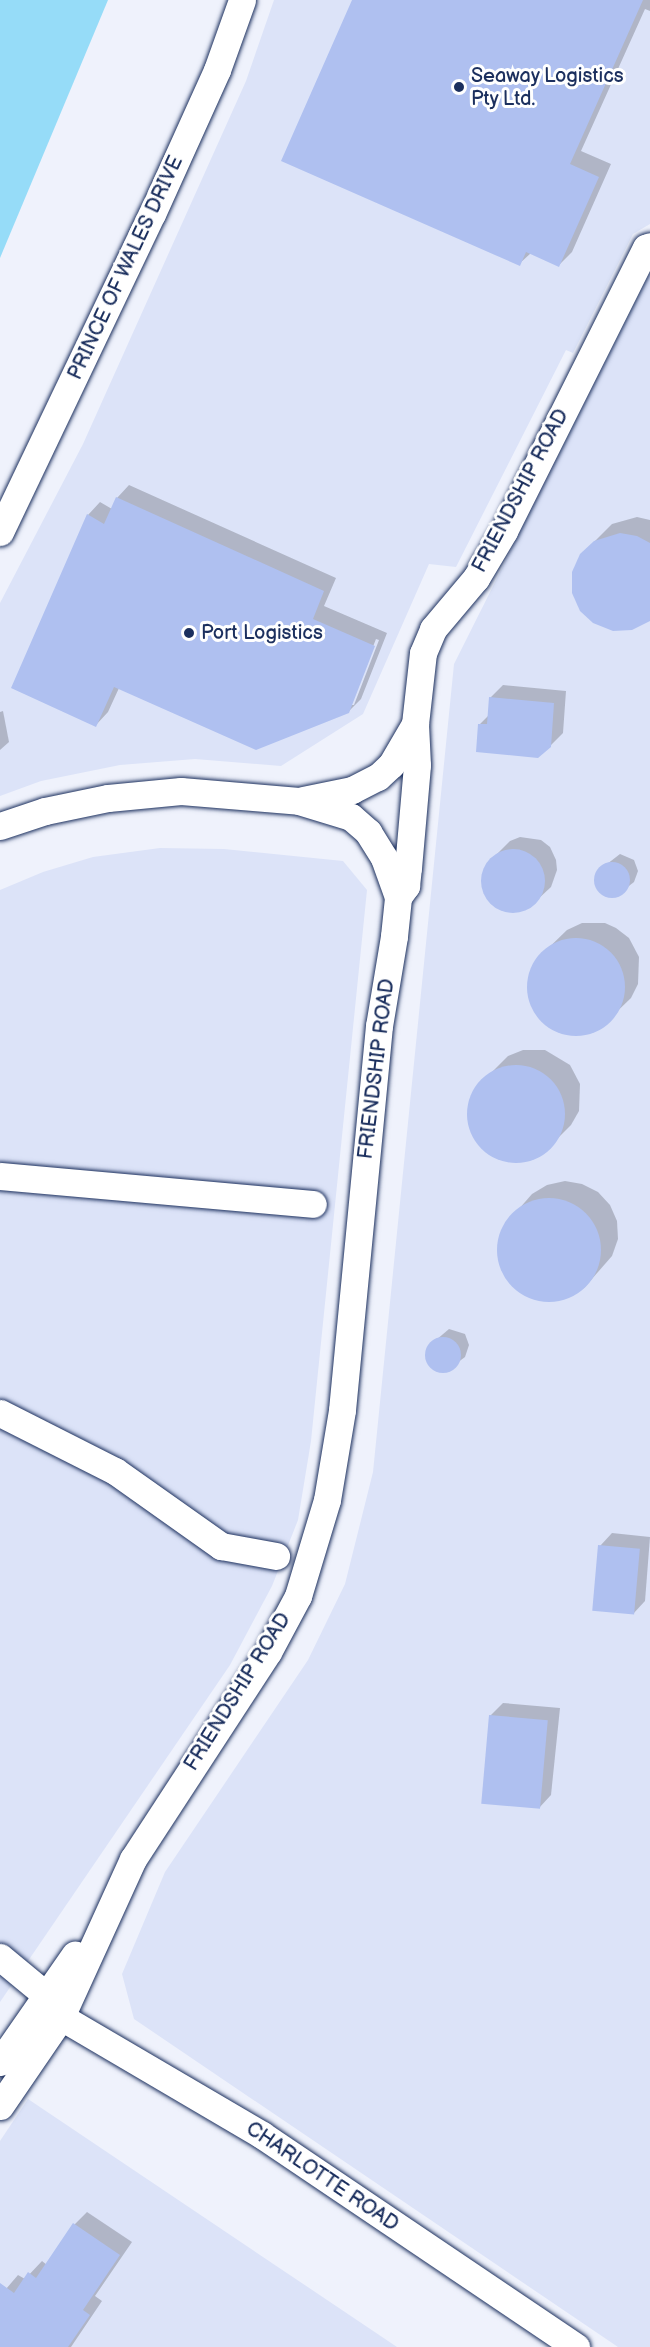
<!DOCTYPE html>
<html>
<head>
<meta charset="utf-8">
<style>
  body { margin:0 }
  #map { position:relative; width:650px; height:2347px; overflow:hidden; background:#eff2fc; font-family:"Balsamiq Sans",sans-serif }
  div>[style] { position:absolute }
  .built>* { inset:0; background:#dce3f8 }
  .water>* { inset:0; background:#96dcf8 }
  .shadow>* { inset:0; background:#0003 }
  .building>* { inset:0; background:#afc0f0; transform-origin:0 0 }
  .round { border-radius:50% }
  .roads { filter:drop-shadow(0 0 2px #1b2f5e) drop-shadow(0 0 2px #1b2f5e) }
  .minor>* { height:27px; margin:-13.5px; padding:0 13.5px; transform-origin:13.5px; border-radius:13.5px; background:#fff }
  .dots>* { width:16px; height:16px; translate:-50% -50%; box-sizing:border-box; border:3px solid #fff; border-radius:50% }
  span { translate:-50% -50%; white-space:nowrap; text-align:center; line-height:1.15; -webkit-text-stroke:6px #fff; paint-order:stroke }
  .poi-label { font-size:20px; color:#1b2f5e }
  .left { translate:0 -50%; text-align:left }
  .street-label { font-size:20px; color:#1b2f5e }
</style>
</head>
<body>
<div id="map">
  <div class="built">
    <i style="clip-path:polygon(274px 0,650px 0,650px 224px,633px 234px,573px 353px,566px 350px,456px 567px,429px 564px,363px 714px,281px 766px,195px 759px,120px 765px,41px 781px,0 796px,0 603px,83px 444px,246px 81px)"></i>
    <i style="clip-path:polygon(650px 273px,650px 2347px,618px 2347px,134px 2019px,122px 1974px,165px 1872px,308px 1660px,345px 1584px,373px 1472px,454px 664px)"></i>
    <i style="clip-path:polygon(160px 848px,224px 849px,343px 861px,367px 890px,311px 1441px,298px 1520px,272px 1586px,230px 1665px,0 2002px,0 890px,43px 872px,93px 857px)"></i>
    <i style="clip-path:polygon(28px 2099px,397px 2347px,0 2347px,0 2141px)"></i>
  </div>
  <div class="water">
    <i style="clip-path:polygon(0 0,108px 0,0 258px)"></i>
  </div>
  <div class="shadow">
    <i style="clip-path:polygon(354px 0,650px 0,650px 11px,645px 9px,581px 151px,611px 164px,572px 252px,559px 265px,531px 253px,519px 264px)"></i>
    <i style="clip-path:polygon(evenodd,129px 485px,336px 578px,324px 606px,387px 633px,361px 699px,348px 712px,119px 688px,108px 712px,96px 725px,88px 515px,100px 502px,112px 509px,117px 498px,129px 485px,376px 639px,379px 640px,354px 705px,350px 705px,376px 639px)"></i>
    <i style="clip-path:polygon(637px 517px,650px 520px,650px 619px,581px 555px,612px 524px)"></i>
    <i style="clip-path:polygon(503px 685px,566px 691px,563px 733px,550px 746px,480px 724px,489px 715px,490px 698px)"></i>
    <i style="clip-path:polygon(3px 711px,9px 742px,0 750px,0 712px)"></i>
    <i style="clip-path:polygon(520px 837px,541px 840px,550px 847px,556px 860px,557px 870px,551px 887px,537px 900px,520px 911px,505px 911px,488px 899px,483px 888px,483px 875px,487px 864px,510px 841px)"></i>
    <i style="clip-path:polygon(620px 854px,634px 860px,638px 871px,634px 882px,615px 897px,603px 894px,596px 885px,598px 871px)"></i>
    <i style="clip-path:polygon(582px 923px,605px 923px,616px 928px,629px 938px,639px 957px,638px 984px,631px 998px,602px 1026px,586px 1033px,564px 1033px,549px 1026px,537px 1015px,529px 998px,529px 977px,536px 960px,567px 930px)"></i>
    <i style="clip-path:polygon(523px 1050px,545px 1050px,570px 1065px,580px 1084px,579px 1111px,571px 1125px,543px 1153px,527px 1160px,505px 1160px,490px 1153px,478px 1142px,470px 1125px,469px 1104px,477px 1087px,508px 1056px)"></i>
    <i style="clip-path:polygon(565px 1181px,582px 1184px,598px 1192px,610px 1205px,617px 1221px,618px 1239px,612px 1256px,584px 1288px,569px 1297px,551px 1301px,534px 1298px,518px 1290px,506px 1277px,499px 1261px,498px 1243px,504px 1226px,532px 1194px,547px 1185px)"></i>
    <i style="clip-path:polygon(449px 1329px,465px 1334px,469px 1345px,465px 1357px,445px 1372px,434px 1369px,426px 1359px,429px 1346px)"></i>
    <i style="clip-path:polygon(612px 1533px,650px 1537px,645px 1601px,633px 1614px,600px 1546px)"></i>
    <i style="clip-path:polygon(503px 1703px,560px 1708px,551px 1795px,539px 1808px,490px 1716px)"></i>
    <i style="clip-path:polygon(87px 2212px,132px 2242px,95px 2296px,102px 2301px,71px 2347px,0 2347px,0 2296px,18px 2275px,25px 2279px,42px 2261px,47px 2265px,75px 2224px)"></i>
  </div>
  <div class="building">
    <i style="clip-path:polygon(352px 0,643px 0,570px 164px,599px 177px,559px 267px,526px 252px,520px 266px,281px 161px)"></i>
    <i style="clip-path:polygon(116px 497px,324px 591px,313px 619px,375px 646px,349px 713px,256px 750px,114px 687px,96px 727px,11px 688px,87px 514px,104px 524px)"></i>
    <i style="clip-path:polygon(620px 533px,637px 536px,650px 543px,650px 621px,632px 630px,613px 631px,593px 623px,580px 611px,572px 593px,572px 572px,580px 554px,594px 541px)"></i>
    <i style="clip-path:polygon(489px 697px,554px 703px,551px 747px,538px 758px,476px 752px,478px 724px,487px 724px)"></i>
    <i class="round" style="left:481px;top:849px;width:64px;height:64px"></i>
    <i class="round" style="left:594px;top:862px;width:36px;height:36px"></i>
    <i class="round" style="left:527px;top:938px;width:98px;height:98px"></i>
    <i class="round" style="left:467px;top:1065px;width:98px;height:98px"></i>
    <i class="round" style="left:497px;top:1198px;width:104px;height:104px"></i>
    <i class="round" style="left:425px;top:1337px;width:36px;height:36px"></i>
    <i style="left:598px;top:1545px;width:42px;height:66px;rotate:5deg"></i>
    <i style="left:489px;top:1715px;width:59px;height:89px;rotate:5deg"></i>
    <i style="clip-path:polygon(73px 2223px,120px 2255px,83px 2310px,90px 2315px,68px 2347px,0 2347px,0 2283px,14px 2293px,28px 2272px,36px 2278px)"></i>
  </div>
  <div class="roads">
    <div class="minor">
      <i style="left:0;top:532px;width:352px;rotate:-64.5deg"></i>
      <i style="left:152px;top:214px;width:158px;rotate:-65.7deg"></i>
      <i style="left:217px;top:70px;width:74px;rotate:-70.3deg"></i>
      <i style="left:303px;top:800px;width:50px;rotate:-11.5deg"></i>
      <i style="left:352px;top:790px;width:29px;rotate:-27deg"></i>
      <i style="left:378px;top:777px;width:18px;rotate:-43deg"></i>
      <i style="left:391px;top:765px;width:48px;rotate:-59.7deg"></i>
      <i style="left:0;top:826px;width:47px;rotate:-18.4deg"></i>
      <i style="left:45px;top:811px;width:64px;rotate:-11.7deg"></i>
      <i style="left:108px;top:798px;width:73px;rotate:-5.5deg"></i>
      <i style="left:181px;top:791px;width:118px;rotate:4.8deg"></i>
      <i style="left:299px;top:801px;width:54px;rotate:17.1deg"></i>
      <i style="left:351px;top:817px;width:23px;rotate:41deg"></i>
      <i style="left:368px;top:832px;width:31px;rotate:58deg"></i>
      <i style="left:384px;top:858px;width:41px;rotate:70.3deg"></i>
      <i style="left:0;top:1176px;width:314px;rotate:5.1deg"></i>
      <i style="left:0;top:1413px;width:129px;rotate:26.8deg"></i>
      <i style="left:115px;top:1471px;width:130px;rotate:35.3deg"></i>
      <i style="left:221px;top:1546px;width:56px;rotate:10.3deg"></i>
      <i style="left:0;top:1957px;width:60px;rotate:39.6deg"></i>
      <i style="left:61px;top:2017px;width:233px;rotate:30.4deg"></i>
      <i style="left:262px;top:2135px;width:379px;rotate:34deg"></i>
      <i style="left:0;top:2062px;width:131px;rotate:-55.2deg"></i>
      <i style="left:0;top:2106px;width:108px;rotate:-55.6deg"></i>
      <i style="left:61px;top:2017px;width:174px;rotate:-65.5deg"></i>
      <i style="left:133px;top:1859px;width:247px;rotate:-56.9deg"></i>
      <i style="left:268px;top:1652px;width:64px;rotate:-61.8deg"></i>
      <i style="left:298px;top:1596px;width:100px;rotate:-73.2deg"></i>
      <i style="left:327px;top:1500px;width:91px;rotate:-80.5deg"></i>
      <i style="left:342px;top:1410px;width:386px;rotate:-84.5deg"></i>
      <i style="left:379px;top:1026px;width:91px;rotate:-80.5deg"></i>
      <i style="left:394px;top:936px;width:39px;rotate:-84deg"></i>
      <i style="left:398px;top:897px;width:14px;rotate:-54deg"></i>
      <i style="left:406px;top:886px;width:18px;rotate:-84deg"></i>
      <i style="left:408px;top:868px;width:103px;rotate:-85deg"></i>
      <i style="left:417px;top:765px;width:41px;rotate:-92.8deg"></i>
      <i style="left:415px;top:724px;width:71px;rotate:-83.6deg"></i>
      <i style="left:423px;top:653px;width:26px;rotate:-67deg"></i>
      <i style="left:433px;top:629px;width:67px;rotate:-49.9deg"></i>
      <i style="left:476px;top:578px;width:55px;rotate:-59.2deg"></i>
      <i style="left:504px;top:531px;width:317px;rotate:-63.4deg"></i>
      <i style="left:646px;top:248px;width:4px;rotate:-27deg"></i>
    </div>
  </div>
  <div class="dots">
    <i style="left:459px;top:87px;background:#1b2f5e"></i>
    <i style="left:189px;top:633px;background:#1b2f5e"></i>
  </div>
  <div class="poi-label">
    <span class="left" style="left:471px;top:88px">Seaway Logistics<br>Pty Ltd.</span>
    <span class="left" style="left:201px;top:633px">Port Logistics</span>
  </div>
  <div class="street-label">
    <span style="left:126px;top:268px;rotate:-65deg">PRINCE OF WALES DRIVE</span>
    <span style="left:521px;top:491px;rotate:-62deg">FRIENDSHIP ROAD</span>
    <span style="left:377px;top:1069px;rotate:-83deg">FRIENDSHIP ROAD</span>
    <span style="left:238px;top:1692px;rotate:-58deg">FRIENDSHIP ROAD</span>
    <span style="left:322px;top:2177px;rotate:34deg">CHARLOTTE ROAD</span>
  </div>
</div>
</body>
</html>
